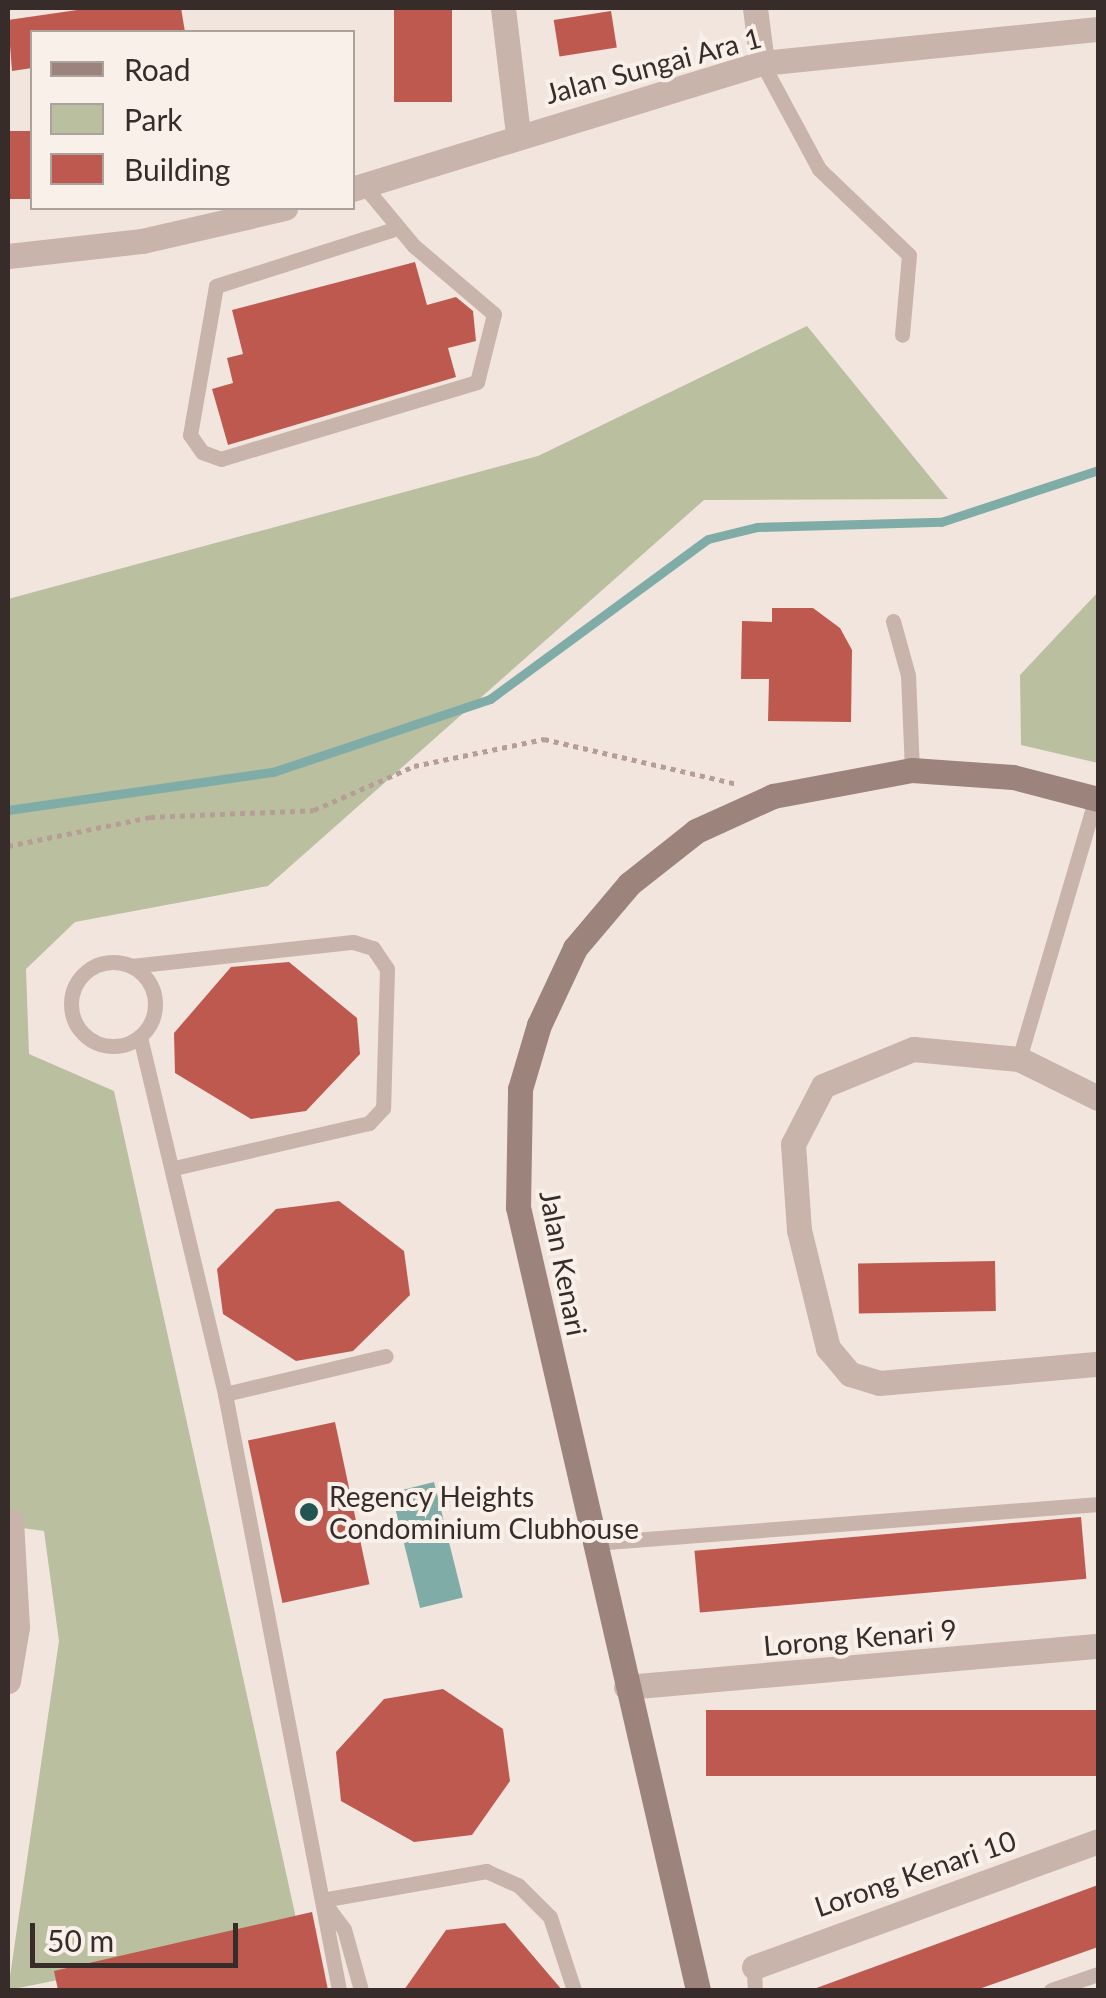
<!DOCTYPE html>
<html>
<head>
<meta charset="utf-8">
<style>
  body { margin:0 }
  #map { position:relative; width:1106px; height:1998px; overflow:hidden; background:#f1e5de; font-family:Lato,sans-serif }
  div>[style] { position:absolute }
  .green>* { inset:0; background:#b9bf9f }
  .water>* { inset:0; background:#7faca7; transform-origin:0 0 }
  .stream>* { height:9px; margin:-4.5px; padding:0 4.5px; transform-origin:4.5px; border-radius:4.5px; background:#7faca7 }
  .building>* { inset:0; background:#be5950; transform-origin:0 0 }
  .path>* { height:5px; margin-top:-2.5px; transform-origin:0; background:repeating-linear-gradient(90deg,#b49e95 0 5px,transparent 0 10px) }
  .lane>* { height:15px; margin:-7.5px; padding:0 7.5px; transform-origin:7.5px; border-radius:7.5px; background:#c8b4ab }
  .lane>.ring { margin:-7.5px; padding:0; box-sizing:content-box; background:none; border:15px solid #c8b4ab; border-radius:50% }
  .street>* { height:25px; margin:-12.5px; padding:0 12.5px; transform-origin:12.5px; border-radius:12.5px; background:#c8b4ab }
  .secondary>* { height:25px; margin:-12.5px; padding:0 12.5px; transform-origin:12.5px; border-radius:12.5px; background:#9c837c }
  .dots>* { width:28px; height:28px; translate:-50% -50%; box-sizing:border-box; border:5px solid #f9f0ea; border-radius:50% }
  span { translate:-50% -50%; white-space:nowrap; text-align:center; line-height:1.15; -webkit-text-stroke:8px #f9f0ea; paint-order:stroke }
  .street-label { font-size:28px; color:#372c2a }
  .poi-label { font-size:28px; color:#372c2a }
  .left { translate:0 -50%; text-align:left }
  .frame { position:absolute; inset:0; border:10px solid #372c2a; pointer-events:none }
  .legend { position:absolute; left:30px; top:30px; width:325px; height:180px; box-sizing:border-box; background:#f9f0ea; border:2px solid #aba29d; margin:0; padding:12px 18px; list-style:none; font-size:30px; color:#372c2a }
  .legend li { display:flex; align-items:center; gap:20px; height:50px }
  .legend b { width:50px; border:2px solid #aba29d }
  .scale { position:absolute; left:30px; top:1923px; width:208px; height:45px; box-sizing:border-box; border:5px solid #372c2a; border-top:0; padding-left:12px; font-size:30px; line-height:35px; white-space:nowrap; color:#372c2a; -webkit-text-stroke:8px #f9f0ea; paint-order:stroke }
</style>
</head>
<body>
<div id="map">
  <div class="green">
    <i style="clip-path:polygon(807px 326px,948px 499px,704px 500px,268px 886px,75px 922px,26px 969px,29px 1054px,114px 1091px,299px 1932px,8px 1990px,59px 1641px,44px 1531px,8px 1526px,8px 599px,538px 456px)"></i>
    <i style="clip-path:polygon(1098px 592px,1098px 763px,1021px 745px,1020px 675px)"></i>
  </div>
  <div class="water">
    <i style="left:434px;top:1482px;width:119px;height:44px;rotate:76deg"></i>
  </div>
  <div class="stream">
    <i style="left:8px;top:810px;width:268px;rotate:-8.2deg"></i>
    <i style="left:273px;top:772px;width:229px;rotate:-18.6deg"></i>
    <i style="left:490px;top:699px;width:270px;rotate:-36.3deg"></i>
    <i style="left:708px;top:539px;width:50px;rotate:-13.8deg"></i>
    <i style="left:757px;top:527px;width:184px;rotate:-1.6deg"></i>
    <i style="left:941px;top:522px;width:165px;rotate:-18.3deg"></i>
  </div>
  <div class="building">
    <i style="clip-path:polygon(91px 8px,181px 8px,185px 32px,32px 32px,32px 68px,12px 71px,8px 20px)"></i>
    <i style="left:394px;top:8px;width:58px;height:94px"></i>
    <i style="left:611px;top:11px;width:37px;height:58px;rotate:81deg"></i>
    <i style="left:32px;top:131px;width:68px;height:24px;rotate:90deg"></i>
    <i style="clip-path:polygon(415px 262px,427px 305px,456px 297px,473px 311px,476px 341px,448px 348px,456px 377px,228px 445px,212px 389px,233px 383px,227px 358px,243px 354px,232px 310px)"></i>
    <i style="clip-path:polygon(772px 608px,813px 608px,840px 628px,852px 650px,851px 722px,768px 721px,769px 679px,741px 679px,742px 621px,772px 622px)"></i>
    <i style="clip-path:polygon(289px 962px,357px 1018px,360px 1054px,306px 1111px,251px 1119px,175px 1073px,174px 1033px,231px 967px)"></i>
    <i style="clip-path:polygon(339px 1201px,404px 1251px,410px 1295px,353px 1351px,296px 1361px,223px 1314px,217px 1269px,276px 1209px)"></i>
    <i style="left:995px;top:1261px;width:50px;height:137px;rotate:89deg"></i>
    <i style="left:335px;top:1422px;width:166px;height:89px;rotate:78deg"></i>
    <i style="left:1081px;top:1517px;width:62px;height:388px;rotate:85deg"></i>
    <i style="clip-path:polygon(443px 1689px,503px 1729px,510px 1781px,472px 1835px,414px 1842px,341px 1801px,336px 1752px,384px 1699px)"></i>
    <i style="left:1098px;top:1710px;width:66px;height:392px;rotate:90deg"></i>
    <i style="clip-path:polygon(1098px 1885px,1098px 1947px,976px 1990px,811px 1990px)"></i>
    <i style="clip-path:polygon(312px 1912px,328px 1990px,58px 1990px,54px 1971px)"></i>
    <i style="clip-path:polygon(505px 1923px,562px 1990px,404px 1990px,446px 1930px)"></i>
  </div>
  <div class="path">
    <i style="left:8px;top:846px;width:145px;rotate:-11.5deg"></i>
    <i style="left:150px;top:817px;width:164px;rotate:-2.4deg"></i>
    <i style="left:314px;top:810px;width:109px;rotate:-23.7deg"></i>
    <i style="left:414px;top:766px;width:133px;rotate:-11.7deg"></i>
    <i style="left:544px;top:739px;width:198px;rotate:13.1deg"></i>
  </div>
  <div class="lane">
    <i style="left:762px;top:63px;width:120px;rotate:61.7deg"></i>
    <i style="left:819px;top:169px;width:124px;rotate:43.7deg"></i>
    <i style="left:909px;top:255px;width:80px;rotate:95deg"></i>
    <i style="left:364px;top:186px;width:78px;rotate:50.2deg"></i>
    <i style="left:414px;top:246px;width:105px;rotate:40.4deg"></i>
    <i style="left:494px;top:314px;width:70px;rotate:104deg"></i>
    <i style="left:477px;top:382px;width:267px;rotate:163.3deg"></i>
    <i style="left:221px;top:459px;width:20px;rotate:-160deg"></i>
    <i style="left:202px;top:452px;width:21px;rotate:-125deg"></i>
    <i style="left:190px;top:435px;width:151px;rotate:-80.1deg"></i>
    <i style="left:216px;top:286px;width:191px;rotate:-17.7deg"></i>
    <i style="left:893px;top:621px;width:56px;rotate:74.5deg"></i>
    <i style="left:908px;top:675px;width:95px;rotate:87.6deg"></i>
    <i class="ring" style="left:71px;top:962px;width:69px;height:69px"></i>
    <i style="left:131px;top:966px;width:223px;rotate:-6.2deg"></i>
    <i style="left:353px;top:942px;width:21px;rotate:17deg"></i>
    <i style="left:373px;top:948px;width:25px;rotate:56deg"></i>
    <i style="left:387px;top:969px;width:139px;rotate:91.6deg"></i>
    <i style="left:383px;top:1108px;width:21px;rotate:133deg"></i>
    <i style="left:369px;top:1123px;width:200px;rotate:167deg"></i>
    <i style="left:140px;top:1037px;width:367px;rotate:76.6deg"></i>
    <i style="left:225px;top:1394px;width:607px;rotate:79.17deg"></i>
    <i style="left:1019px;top:1059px;width:272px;rotate:-73.6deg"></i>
    <i style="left:225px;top:1394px;width:165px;rotate:-13.3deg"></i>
    <i style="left:594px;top:1543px;width:506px;rotate:-4.42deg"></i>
    <i style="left:322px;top:1900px;width:167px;rotate:-10deg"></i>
    <i style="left:486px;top:1871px;width:35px;rotate:24deg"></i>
    <i style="left:518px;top:1885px;width:45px;rotate:45deg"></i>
    <i style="left:550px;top:1917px;width:77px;rotate:71.8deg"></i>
    <i style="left:322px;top:1900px;width:36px;rotate:53deg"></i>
    <i style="left:344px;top:1929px;width:63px;rotate:74.4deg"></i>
    <i style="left:754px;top:1967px;width:23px;rotate:88deg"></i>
    <i style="left:1051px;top:1990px;width:50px;rotate:-18.8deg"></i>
  </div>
  <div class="street">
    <i style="left:503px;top:8px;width:126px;rotate:83.2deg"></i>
    <i style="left:755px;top:8px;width:55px;rotate:82.7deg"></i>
    <i style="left:352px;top:189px;width:429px;rotate:-17.1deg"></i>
    <i style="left:762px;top:63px;width:338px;rotate:-5.8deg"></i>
    <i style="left:8px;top:256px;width:135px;rotate:-6.4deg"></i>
    <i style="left:142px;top:241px;width:147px;rotate:-13deg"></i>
    <i style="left:1098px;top:1098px;width:88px;rotate:-153.7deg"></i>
    <i style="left:1019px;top:1059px;width:106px;rotate:-174.6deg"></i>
    <i style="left:913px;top:1049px;width:97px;rotate:157.7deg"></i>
    <i style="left:823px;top:1086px;width:65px;rotate:117.3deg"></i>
    <i style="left:793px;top:1144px;width:86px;rotate:86deg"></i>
    <i style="left:799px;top:1230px;width:122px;rotate:76.2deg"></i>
    <i style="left:828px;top:1348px;width:34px;rotate:50deg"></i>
    <i style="left:850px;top:1374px;width:30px;rotate:17deg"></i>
    <i style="left:879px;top:1383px;width:220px;rotate:-5deg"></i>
    <i style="left:8px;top:1681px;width:55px;rotate:-80.5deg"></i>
    <i style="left:17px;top:1627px;width:106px;rotate:-93.2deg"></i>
    <i style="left:626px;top:1687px;width:474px;rotate:-5deg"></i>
    <i style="left:754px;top:1967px;width:366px;rotate:-20.1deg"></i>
  </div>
  <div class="secondary">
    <i style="left:698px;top:1990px;width:803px;rotate:-102.95deg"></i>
    <i style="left:518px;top:1207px;width:118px;rotate:-89deg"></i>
    <i style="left:520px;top:1089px;width:67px;rotate:-73.5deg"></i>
    <i style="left:539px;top:1025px;width:85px;rotate:-64.9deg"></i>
    <i style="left:575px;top:948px;width:84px;rotate:-49.8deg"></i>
    <i style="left:629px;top:884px;width:85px;rotate:-38.3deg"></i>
    <i style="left:696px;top:831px;width:85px;rotate:-24.4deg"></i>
    <i style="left:773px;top:796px;width:141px;rotate:-10.6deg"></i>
    <i style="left:912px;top:770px;width:101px;rotate:4deg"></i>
    <i style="left:1013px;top:777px;width:88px;rotate:14.5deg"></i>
  </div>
  <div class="dots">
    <i style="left:309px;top:1512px;background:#225551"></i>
  </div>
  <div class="street-label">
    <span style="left:653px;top:65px;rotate:-15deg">Jalan Sungai Ara 1</span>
    <span style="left:564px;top:1263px;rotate:79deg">Jalan Kenari</span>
    <span style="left:860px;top:1637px;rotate:-5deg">Lorong Kenari 9</span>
    <span style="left:915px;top:1873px;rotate:-19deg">Lorong Kenari 10</span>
  </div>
  <div class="poi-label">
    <span class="left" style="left:329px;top:1512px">Regency Heights<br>Condominium Clubhouse</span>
  </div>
  <div class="frame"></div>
  <ul class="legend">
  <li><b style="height:12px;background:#9c837c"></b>Road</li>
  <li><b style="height:28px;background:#b9bf9f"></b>Park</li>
  <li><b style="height:28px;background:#be5950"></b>Building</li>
  </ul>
  <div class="scale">50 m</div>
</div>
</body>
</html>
